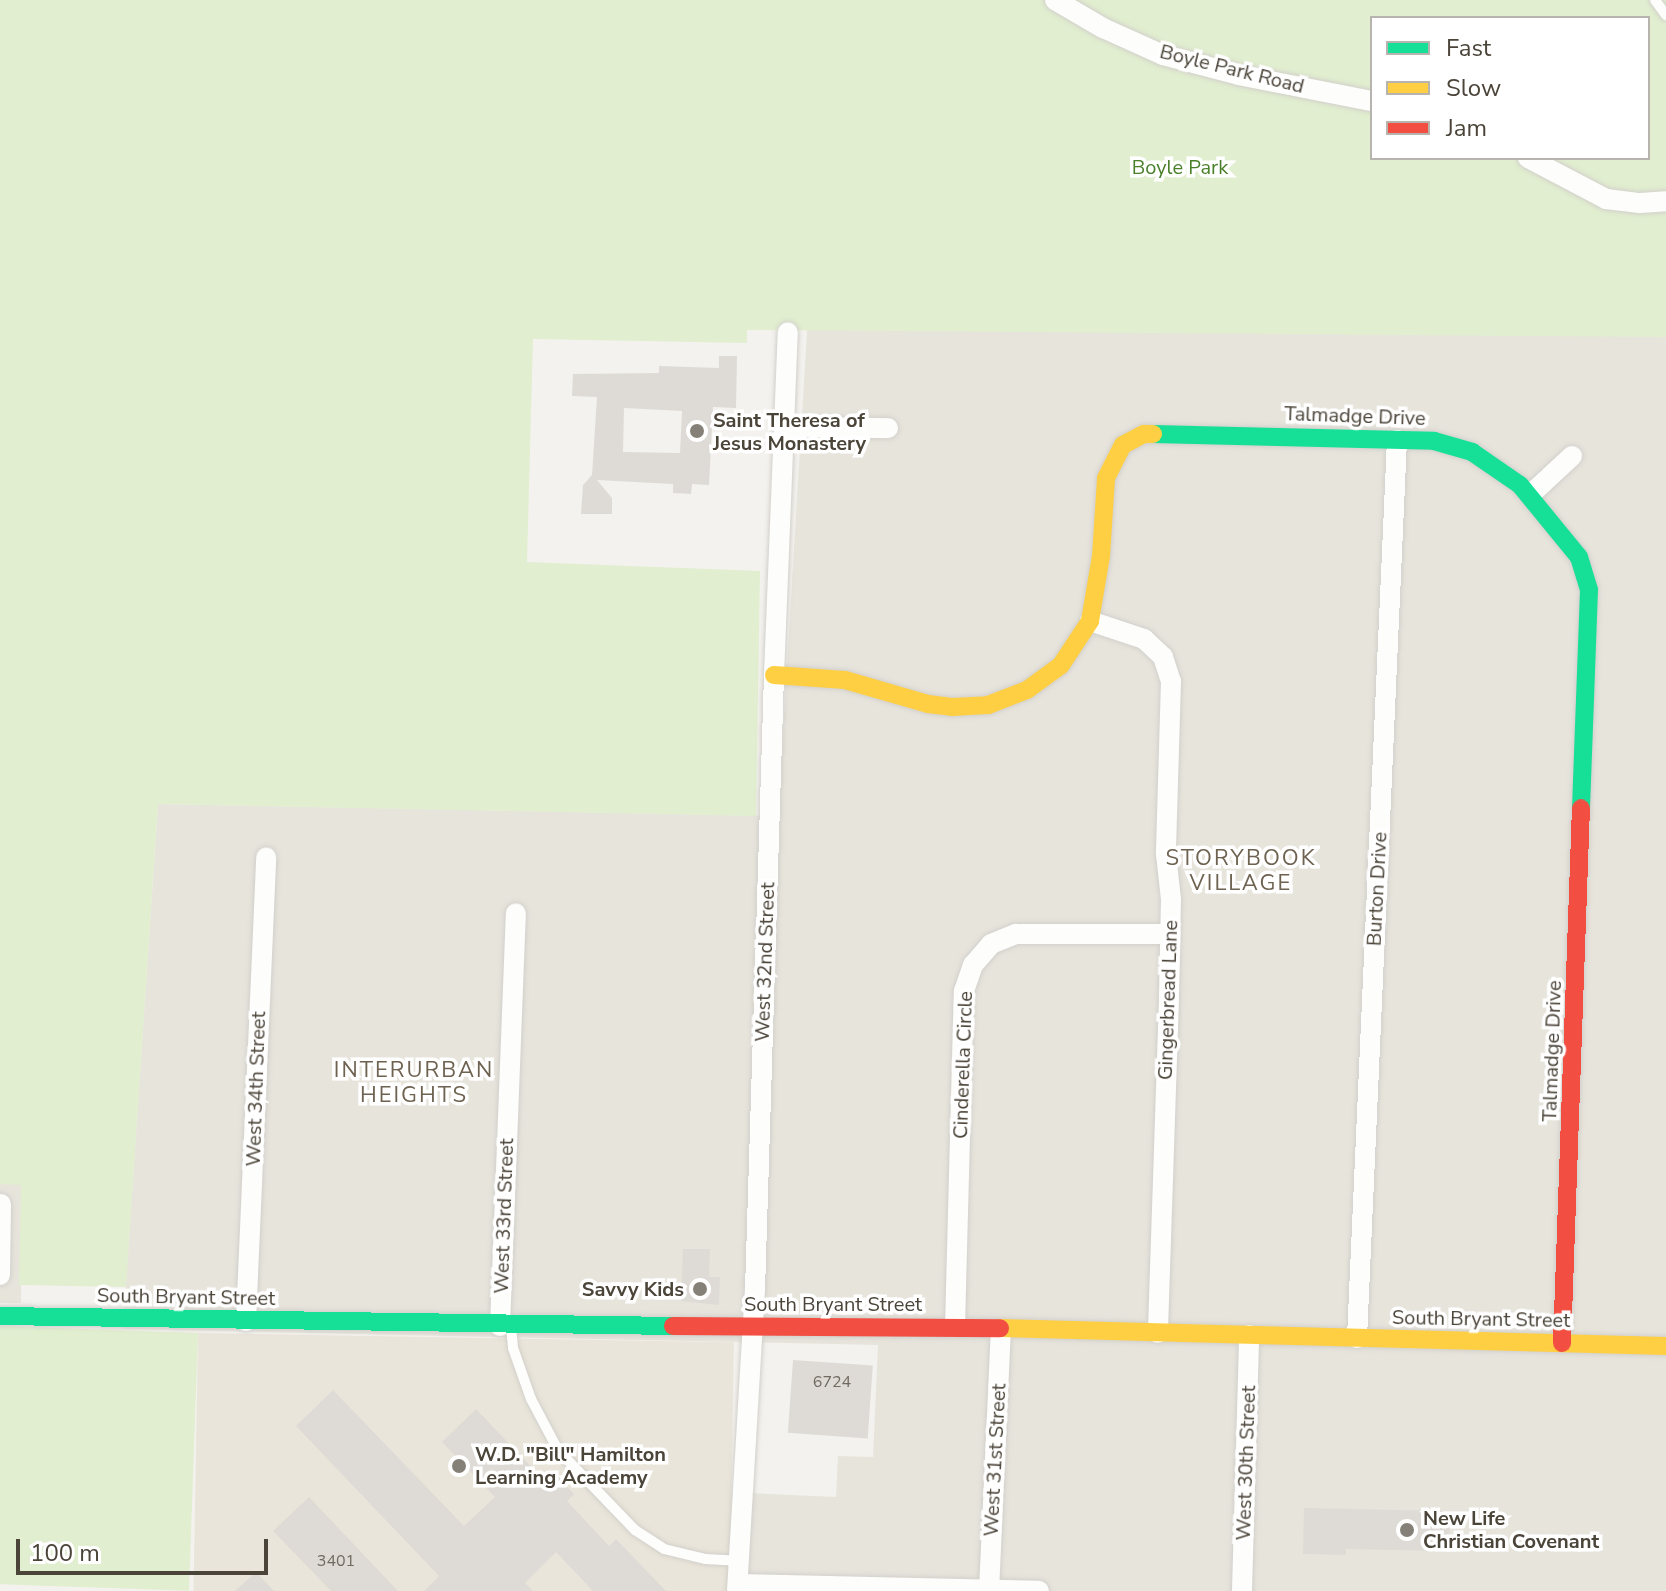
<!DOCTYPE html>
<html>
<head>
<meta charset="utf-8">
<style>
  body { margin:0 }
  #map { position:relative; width:1666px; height:1591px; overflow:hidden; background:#f4f2ee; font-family:"Nunito Sans",sans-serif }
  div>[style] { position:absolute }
  .residential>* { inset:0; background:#e7e4dc; transform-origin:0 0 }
  .education>* { inset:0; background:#eae5da; transform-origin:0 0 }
  .green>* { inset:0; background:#e1eecf; transform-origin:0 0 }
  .building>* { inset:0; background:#dedbd6; transform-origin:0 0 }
  .roads { filter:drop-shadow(0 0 2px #d2d0cb) drop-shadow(0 0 2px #d2d0cb) }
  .lane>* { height:10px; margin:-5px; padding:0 5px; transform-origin:5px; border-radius:5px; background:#fdfdfc }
  .street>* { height:20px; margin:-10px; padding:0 10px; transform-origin:10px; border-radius:10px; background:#fdfdfc }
  .fast>* { height:18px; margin:-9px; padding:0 9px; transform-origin:9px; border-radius:9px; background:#16e098 }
  .slow>* { height:18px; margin:-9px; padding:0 9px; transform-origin:9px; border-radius:9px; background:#ffcf43 }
  .jam>* { height:18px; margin:-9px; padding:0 9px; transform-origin:9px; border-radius:9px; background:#f24e42 }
  .dots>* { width:22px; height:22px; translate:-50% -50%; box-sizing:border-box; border:4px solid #fff; border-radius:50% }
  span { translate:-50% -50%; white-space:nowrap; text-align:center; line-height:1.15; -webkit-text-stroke:7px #fff; paint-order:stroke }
  .number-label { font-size:16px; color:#706a61 }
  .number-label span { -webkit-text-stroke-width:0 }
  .street-label { font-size:20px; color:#4b4439 }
  .park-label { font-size:20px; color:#4a7f2a }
  .poi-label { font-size:20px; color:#4b4439; font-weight:700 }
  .left { translate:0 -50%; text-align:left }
  .right { translate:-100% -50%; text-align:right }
  .neighbourhood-label { font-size:22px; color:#6e6250; letter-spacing:2px }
  .legend { position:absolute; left:1370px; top:16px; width:280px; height:144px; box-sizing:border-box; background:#fff; border:2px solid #b7b4b0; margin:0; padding:10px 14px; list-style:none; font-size:24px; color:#4b4439 }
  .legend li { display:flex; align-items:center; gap:16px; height:40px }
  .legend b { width:40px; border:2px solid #b7b4b0 }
  .scale { position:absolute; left:16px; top:1539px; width:252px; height:36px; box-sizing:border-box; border:4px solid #4b4439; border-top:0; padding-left:10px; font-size:24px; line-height:28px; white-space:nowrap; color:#4b4439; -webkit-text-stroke:6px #fff; paint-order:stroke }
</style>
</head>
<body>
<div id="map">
  <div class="residential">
    <i style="clip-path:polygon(808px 315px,1666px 334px,1666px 1591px,718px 1591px,725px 1492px,836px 1497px,838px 1456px,873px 1457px,878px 1345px,123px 1329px,158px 804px,778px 816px)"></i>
    <i style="left:0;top:1184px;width:21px;height:119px"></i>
  </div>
  <div class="education">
    <i style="left:198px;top:1333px;width:536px;height:258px;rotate:1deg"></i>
  </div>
  <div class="green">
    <i style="clip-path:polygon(evenodd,0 0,1666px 0,1666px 337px,747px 330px,747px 343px,533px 339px,527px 562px,760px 571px,756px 816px,158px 804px,126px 1287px,19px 1285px,21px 1185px,0 1184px,0 0,1372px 18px,1648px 18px,1648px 158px,1372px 158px,1372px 18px)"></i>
    <i style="left:198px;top:1333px;width:258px;height:198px;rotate:92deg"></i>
  </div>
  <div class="building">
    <i style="clip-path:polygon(evenodd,719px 356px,737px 356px,736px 408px,713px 407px,709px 485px,692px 484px,691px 494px,673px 493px,673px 484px,597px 480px,612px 498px,612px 514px,581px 514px,583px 485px,592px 475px,597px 397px,572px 396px,573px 374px,659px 373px,659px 366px,719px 368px,719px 356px,624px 408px,682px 411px,680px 453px,623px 452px,624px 408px)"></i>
    <i style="clip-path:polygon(683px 1249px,710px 1249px,709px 1277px,720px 1277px,719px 1305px,681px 1301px)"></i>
    <i style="left:793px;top:1360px;width:80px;height:73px;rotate:4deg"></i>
    <i style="clip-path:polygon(333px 1390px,464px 1526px,495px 1497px,442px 1442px,476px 1409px,543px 1479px,552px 1470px,574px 1494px,567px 1501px,609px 1546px,616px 1539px,666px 1591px,593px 1591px,556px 1552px,525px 1583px,533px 1591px,424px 1591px,439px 1576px,296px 1426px)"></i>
    <i style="clip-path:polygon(309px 1497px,398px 1591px,331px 1591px,273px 1531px)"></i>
    <i style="clip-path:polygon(1304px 1508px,1445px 1511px,1450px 1531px,1444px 1551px,1346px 1549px,1346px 1555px,1303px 1554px)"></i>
    <i style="clip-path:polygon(256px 1572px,274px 1591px,235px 1591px)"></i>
  </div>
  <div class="roads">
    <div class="lane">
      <i style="left:1655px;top:0;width:19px;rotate:54deg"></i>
      <i style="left:511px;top:1328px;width:20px;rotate:84deg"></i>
      <i style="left:513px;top:1348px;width:54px;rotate:70.6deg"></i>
      <i style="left:531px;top:1399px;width:58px;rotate:62.1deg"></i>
      <i style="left:558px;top:1450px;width:111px;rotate:46.1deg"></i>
      <i style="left:635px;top:1530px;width:35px;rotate:33deg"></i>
      <i style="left:664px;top:1549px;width:42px;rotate:13.7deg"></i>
      <i style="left:705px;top:1559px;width:33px;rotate:3deg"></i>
    </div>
    <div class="street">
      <i style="left:1055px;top:0;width:56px;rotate:30.3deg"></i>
      <i style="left:1103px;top:28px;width:66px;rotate:24.2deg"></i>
      <i style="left:1163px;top:55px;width:79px;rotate:14.7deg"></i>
      <i style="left:1239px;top:75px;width:136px;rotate:11.1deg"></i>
      <i style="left:1528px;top:158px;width:88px;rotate:27.7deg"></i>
      <i style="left:1606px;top:199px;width:34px;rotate:7deg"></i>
      <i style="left:1640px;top:203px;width:26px;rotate:-4deg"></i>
      <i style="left:784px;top:427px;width:104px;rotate:0.6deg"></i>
      <i style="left:1531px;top:494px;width:56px;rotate:-42.8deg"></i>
      <i style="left:1090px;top:621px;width:57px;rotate:18.4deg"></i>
      <i style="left:1144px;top:639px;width:26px;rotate:43deg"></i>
      <i style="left:1163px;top:657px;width:25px;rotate:72deg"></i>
      <i style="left:1171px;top:681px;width:173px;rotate:91.7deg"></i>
      <i style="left:1166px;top:854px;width:45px;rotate:83.7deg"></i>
      <i style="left:1171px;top:899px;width:99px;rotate:91.2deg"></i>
      <i style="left:1169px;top:998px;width:335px;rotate:91.9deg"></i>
      <i style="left:0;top:1275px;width:71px;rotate:-89.2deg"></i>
      <i style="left:246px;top:1321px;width:464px;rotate:-87.5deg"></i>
      <i style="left:500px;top:1326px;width:413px;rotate:-87.8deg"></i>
      <i style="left:955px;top:1327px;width:336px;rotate:-88.5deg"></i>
      <i style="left:964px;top:991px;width:28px;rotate:-71deg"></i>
      <i style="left:973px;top:965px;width:28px;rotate:-49deg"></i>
      <i style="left:991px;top:944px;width:27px;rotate:-22deg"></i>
      <i style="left:1016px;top:934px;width:154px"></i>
      <i style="left:1357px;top:1338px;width:899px;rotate:-87.45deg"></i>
      <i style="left:738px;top:1584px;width:301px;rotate:1.3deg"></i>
      <i style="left:737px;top:1591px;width:302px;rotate:-86.6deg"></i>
      <i style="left:755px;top:1290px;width:615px;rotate:-88.23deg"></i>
      <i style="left:774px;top:675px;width:343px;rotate:-87.7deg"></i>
      <i style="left:989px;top:1591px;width:262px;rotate:-87.4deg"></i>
      <i style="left:1242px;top:1591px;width:256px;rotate:-88.4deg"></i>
    </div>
    <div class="fast">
      <i style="left:1153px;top:434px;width:281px;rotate:1.4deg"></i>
      <i style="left:1434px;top:441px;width:40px;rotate:16deg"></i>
      <i style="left:1472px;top:452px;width:58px;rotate:34.5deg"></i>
      <i style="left:1520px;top:485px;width:93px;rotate:50.7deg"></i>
      <i style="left:1579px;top:557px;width:34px;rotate:73deg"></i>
      <i style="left:1589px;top:590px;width:218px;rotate:92.1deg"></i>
      <i style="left:0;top:1316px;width:673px;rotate:0.85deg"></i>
    </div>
    <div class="slow">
      <i style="left:774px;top:675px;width:71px;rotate:4deg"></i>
      <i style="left:845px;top:680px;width:86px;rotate:16.1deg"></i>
      <i style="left:928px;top:704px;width:24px;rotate:7deg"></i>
      <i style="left:952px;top:707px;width:36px;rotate:-3deg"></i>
      <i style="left:988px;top:705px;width:42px;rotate:-21deg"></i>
      <i style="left:1027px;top:690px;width:42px;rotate:-36.3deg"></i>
      <i style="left:1061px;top:665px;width:53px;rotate:-56.6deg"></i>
      <i style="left:1090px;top:621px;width:66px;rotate:-80.4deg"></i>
      <i style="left:1101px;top:556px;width:78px;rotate:-86.3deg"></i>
      <i style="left:1106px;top:478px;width:37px;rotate:-63deg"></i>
      <i style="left:1123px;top:445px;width:24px;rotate:-28deg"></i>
      <i style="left:1144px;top:434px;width:9px"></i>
      <i style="left:1000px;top:1328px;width:666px;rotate:1.55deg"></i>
    </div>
    <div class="jam">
      <i style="left:673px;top:1326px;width:327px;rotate:0.4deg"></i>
      <i style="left:1562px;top:1343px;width:535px;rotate:-87.97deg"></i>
    </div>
  </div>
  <div class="dots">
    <i style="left:697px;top:431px;background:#868178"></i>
    <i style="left:700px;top:1289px;background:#868178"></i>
    <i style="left:459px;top:1466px;background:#868178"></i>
    <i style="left:1407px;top:1530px;background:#868178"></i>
  </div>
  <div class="number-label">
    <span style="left:832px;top:1382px">6724</span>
    <span style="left:336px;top:1561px">3401</span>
  </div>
  <div class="street-label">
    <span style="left:1232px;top:69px;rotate:14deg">Boyle Park Road</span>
    <span style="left:1355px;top:416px;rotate:2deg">Talmadge Drive</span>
    <span style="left:1377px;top:889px;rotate:-87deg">Burton Drive</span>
    <span style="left:765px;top:962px;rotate:-88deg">West 32nd Street</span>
    <span style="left:1168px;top:1000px;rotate:-88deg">Gingerbread Lane</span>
    <span style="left:1552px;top:1051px;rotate:-88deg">Talmadge Drive</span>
    <span style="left:963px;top:1065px;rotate:-88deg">Cinderella Circle</span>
    <span style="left:256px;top:1089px;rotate:-88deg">West 34th Street</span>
    <span style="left:504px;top:1216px;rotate:-88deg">West 33rd Street</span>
    <span style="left:186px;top:1297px;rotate:1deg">South Bryant Street</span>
    <span style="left:833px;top:1304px">South Bryant Street</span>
    <span style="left:1481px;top:1319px;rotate:1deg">South Bryant Street</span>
    <span style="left:995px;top:1460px;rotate:-87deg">West 31st Street</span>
    <span style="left:1246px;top:1463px;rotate:-88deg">West 30th Street</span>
  </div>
  <div class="park-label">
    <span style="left:1180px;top:167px">Boyle Park</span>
  </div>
  <div class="poi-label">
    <span class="left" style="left:713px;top:432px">Saint Theresa of<br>Jesus Monastery</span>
    <span class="right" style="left:684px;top:1289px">Savvy Kids</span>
    <span class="left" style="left:475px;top:1466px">W.D. "Bill" Hamilton<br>Learning Academy</span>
    <span class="left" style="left:1423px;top:1530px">New Life<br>Christian Covenant</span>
  </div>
  <div class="neighbourhood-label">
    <span style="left:1241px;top:871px">STORYBOOK<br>VILLAGE</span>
    <span style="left:414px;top:1083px">INTERURBAN<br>HEIGHTS</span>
  </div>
  <ul class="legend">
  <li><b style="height:10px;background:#16e098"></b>Fast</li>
  <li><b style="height:10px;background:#ffcf43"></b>Slow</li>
  <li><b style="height:10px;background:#f24e42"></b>Jam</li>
  </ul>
  <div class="scale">100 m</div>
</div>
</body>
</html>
